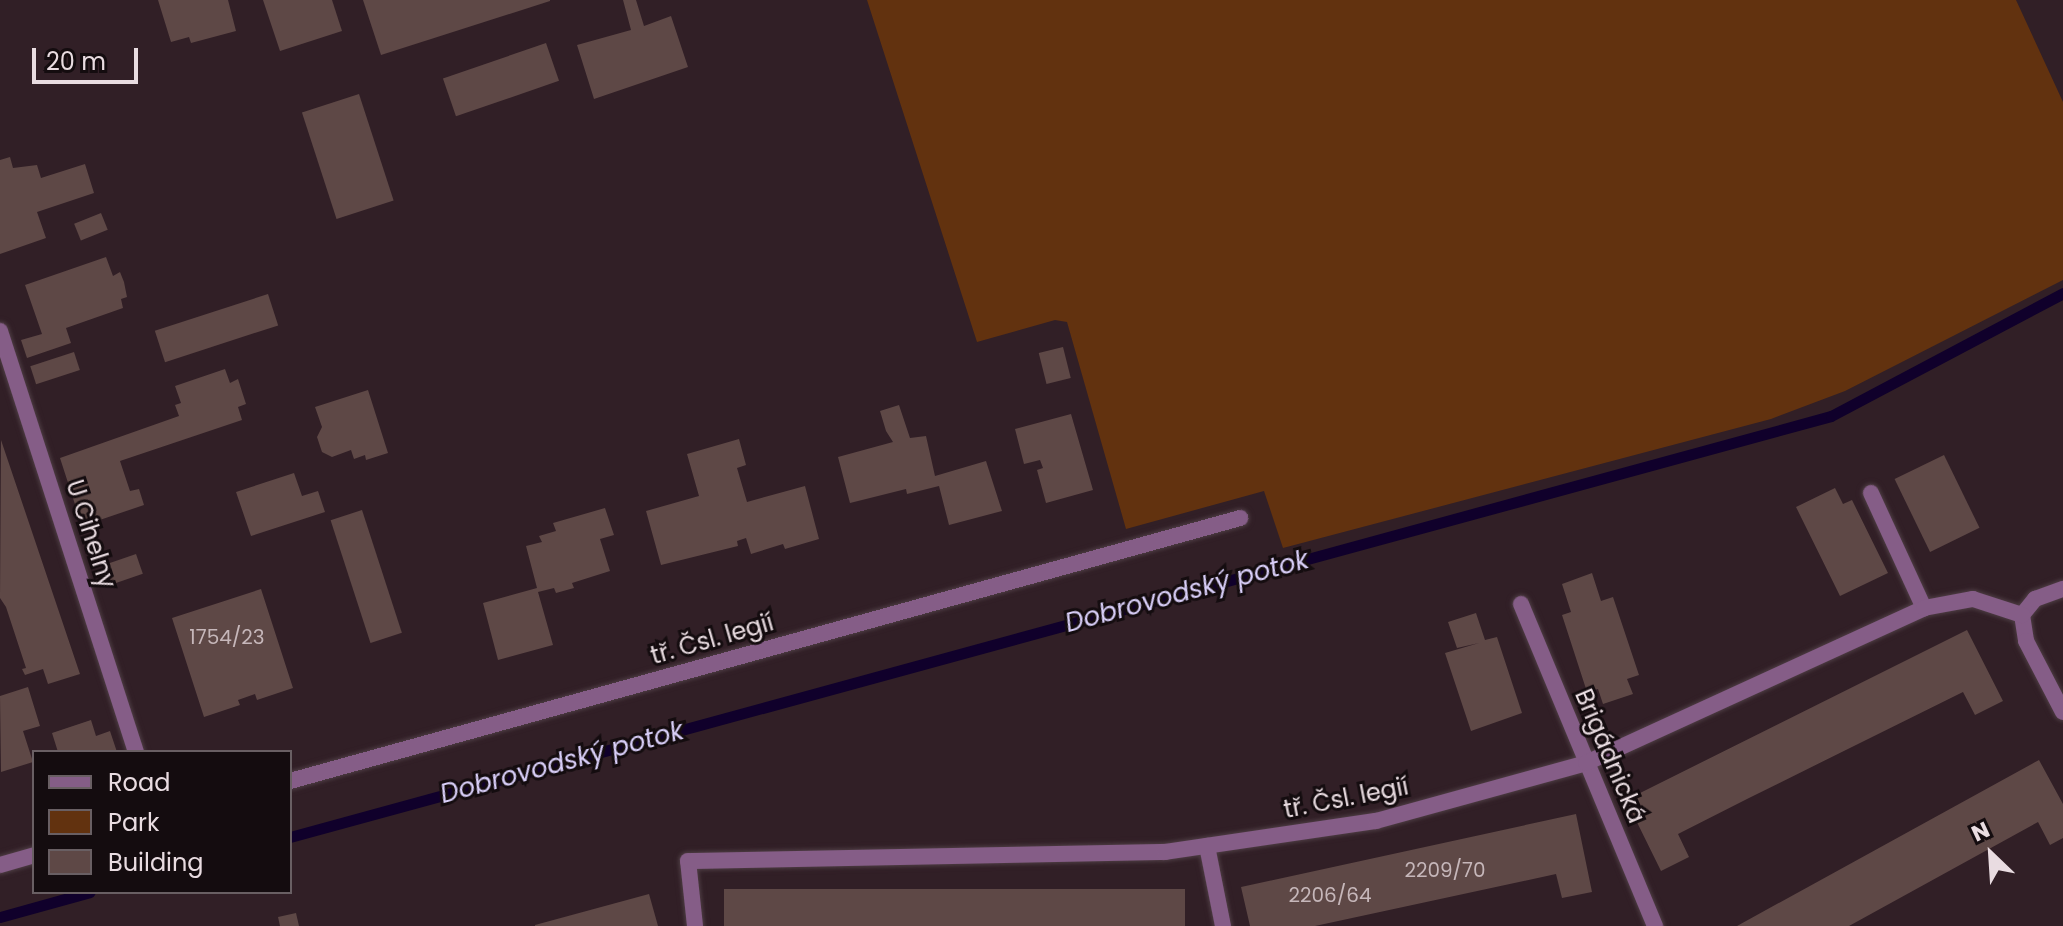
<!DOCTYPE html>
<html>
<head>
<meta charset="utf-8">
<style>
  body { margin:0 }
  #map { position:relative; width:2063px; height:926px; overflow:hidden; background:#311f26; font-family:Poppins,sans-serif }
  div>[style] { position:absolute }
  .green>* { inset:0; background:#62320f }
  .stream>* { height:11px; margin:-5.5px; padding:0 5.5px; transform-origin:5.5px; border-radius:5.5px; background:#10002b }
  .building>* { inset:0; background:#5e4846; transform-origin:0 0 }
  .roads { filter:drop-shadow(0 0 2px #4e3d44) drop-shadow(0 0 2px #4e3d44) }
  .street>* { height:16px; margin:-8px; padding:0 8px; transform-origin:8px; border-radius:8px; background:#855d87 }
  span { translate:-50% -50%; white-space:nowrap; text-align:center; line-height:1.15; -webkit-text-stroke:6px #140c0f; paint-order:stroke }
  .number-label { font-size:20px; color:#c6b7ba }
  .number-label span { -webkit-text-stroke-width:0 }
  .street-label { font-size:24px; color:#e9dce1 }
  .water-label { font-size:26px; color:#d9cff9; font-style:italic }
  .legend { position:absolute; left:32px; top:750px; width:260px; height:144px; box-sizing:border-box; background:#140c0f; border:2px solid #695f63; margin:0; padding:10px 14px; list-style:none; font-size:24px; color:#e9dce1 }
  .legend li { display:flex; align-items:center; gap:16px; height:40px }
  .legend b { width:40px; border:2px solid #695f63 }
  .north { position:absolute; left:1951px; top:814px; width:80px; height:80px; -webkit-text-stroke:6px #140c0f; paint-order:stroke; rotate:335deg; font-size:22px; font-weight:700; line-height:32px; text-align:center; color:#e9dce1 }
  .north::after { content:''; display:block; margin:auto; width:28px; height:36px; background:#e9dce1; clip-path:polygon(50% 0,100% 100%,50% 72%,0 100%) }
  .scale { position:absolute; left:32px; top:48px; width:106px; height:36px; box-sizing:border-box; border:4px solid #e9dce1; border-top:0; padding-left:10px; font-size:24px; line-height:28px; white-space:nowrap; color:#e9dce1; -webkit-text-stroke:6px #140c0f; paint-order:stroke }
</style>
</head>
<body>
<div id="map">
  <div class="green">
    <i style="clip-path:polygon(867px 0,2016px 0,2063px 102px,2063px 280px,1845px 391px,1771px 419px,1283px 548px,1264px 491px,1126px 529px,1067px 322px,1055px 320px,977px 342px)"></i>
  </div>
  <div class="stream">
    <i style="left:290px;top:837px;width:1597px;rotate:-15.28deg"></i>
    <i style="left:1831px;top:416px;width:263px;rotate:-27.9deg"></i>
    <i style="left:0;top:917px;width:93px;rotate:-15.5deg"></i>
  </div>
  <div class="building">
    <i style="clip-path:polygon(158px 0,228px 0,236px 31px,191px 43px,189px 37px,171px 42px)"></i>
    <i style="clip-path:polygon(263px 0,332px 0,342px 31px,280px 51px)"></i>
    <i style="clip-path:polygon(363px 0,550px 0,550px 1px,381px 55px)"></i>
    <i style="clip-path:polygon(623px 0,636px 0,644px 26px,671px 16px,688px 67px,594px 99px,577px 45px,631px 30px)"></i>
    <i style="left:546px;top:43px;width:40px;height:109px;rotate:71deg"></i>
    <i style="left:359px;top:94px;width:112px;height:60px;rotate:72deg"></i>
    <i style="clip-path:polygon(10px 157px,13px 168px,37px 165px,41px 178px,85px 164px,94px 193px,37px 212px,46px 238px,0 254px,0 160px)"></i>
    <i style="left:101px;top:213px;width:18px;height:29px;rotate:68deg"></i>
    <i style="clip-path:polygon(106px 257px,113px 276px,120px 272px,124px 282px,127px 297px,121px 299px,123px 308px,66px 328px,71px 343px,27px 358px,21px 340px,42px 334px,25px 285px)"></i>
    <i style="left:268px;top:294px;width:33px;height:119px;rotate:72deg"></i>
    <i style="left:1063px;top:347px;width:32px;height:25px;rotate:76deg"></i>
    <i style="left:74px;top:352px;width:19px;height:46px;rotate:72deg"></i>
    <i style="clip-path:polygon(225px 369px,230px 383px,238px 379px,246px 404px,238px 407px,242px 420px,120px 461px,130px 491px,139px 489px,144px 505px,82px 526px,60px 458px,179px 416px,175px 405px,181px 403px,175px 386px)"></i>
    <i style="clip-path:polygon(368px 390px,388px 453px,366px 460px,365px 455px,354px 459px,351px 450px,332px 457px,322px 452px,317px 437px,322px 427px,315px 407px)"></i>
    <i style="clip-path:polygon(899px 405px,910px 438px,926px 436px,935px 476px,986px 461px,1002px 511px,949px 525px,939px 486px,907px 494px,906px 489px,850px 503px,838px 457px,893px 442px,886px 431px,880px 411px)"></i>
    <i style="clip-path:polygon(1071px 414px,1093px 490px,1046px 503px,1037px 470px,1043px 468px,1040px 460px,1024px 464px,1015px 429px)"></i>
    <i style="clip-path:polygon(739px 439px,746px 465px,737px 468px,747px 502px,805px 486px,819px 539px,785px 549px,783px 544px,751px 554px,746px 538px,737px 541px,738px 546px,661px 565px,646px 511px,699px 496px,687px 454px)"></i>
    <i style="clip-path:polygon(1px 440px,80px 674px,48px 684px,43px 669px,25px 675px,22px 669px,26px 668px,6px 607px,0 598px)"></i>
    <i style="left:1944px;top:455px;width:81px;height:55px;rotate:64deg"></i>
    <i style="clip-path:polygon(294px 473px,302px 496px,318px 491px,325px 512px,251px 536px,236px 492px)"></i>
    <i style="clip-path:polygon(1835px 488px,1843px 504px,1852px 500px,1888px 573px,1840px 596px,1796px 507px)"></i>
    <i style="clip-path:polygon(605px 508px,614px 535px,600px 539px,610px 571px,572px 583px,574px 588px,556px 593px,554px 588px,538px 592px,553px 645px,498px 660px,483px 603px,537px 588px,526px 546px,542px 542px,539px 536px,556px 531px,553px 523px)"></i>
    <i style="left:362px;top:510px;width:129px;height:33px;rotate:72deg"></i>
    <i style="left:136px;top:554px;width:21px;height:33px;rotate:71deg"></i>
    <i style="clip-path:polygon(1592px 573px,1601px 601px,1613px 597px,1639px 675px,1627px 679px,1633px 694px,1603px 704px,1598px 689px,1587px 692px,1562px 615px,1571px 612px,1562px 584px)"></i>
    <i style="clip-path:polygon(261px 589px,293px 688px,257px 700px,255px 694px,238px 700px,240px 705px,204px 717px,172px 618px)"></i>
    <i style="clip-path:polygon(1476px 613px,1485px 640px,1497px 637px,1522px 713px,1471px 731px,1445px 653px,1479px 643px,1457px 648px,1448px 622px)"></i>
    <i style="clip-path:polygon(1967px 630px,2003px 701px,1975px 715px,1963px 692px,1749px 798px,1678px 834px,1689px 857px,1661px 871px,1626px 800px)"></i>
    <i style="clip-path:polygon(28px 687px,40px 726px,23px 731px,33px 762px,1px 772px,0 696px)"></i>
    <i style="clip-path:polygon(91px 720px,96px 736px,110px 731px,117px 752px,58px 752px,52px 733px)"></i>
    <i style="clip-path:polygon(2039px 760px,2063px 804px,2063px 838px,2050px 845px,2038px 822px,1849px 926px,1737px 926px)"></i>
    <i style="clip-path:polygon(1576px 814px,1592px 892px,1562px 898px,1556px 874px,1315px 926px,1250px 926px,1241px 887px)"></i>
    <i style="left:724px;top:889px;width:461px;height:37px"></i>
    <i style="clip-path:polygon(649px 894px,658px 926px,535px 926px,535px 925px)"></i>
    <i style="clip-path:polygon(296px 913px,299px 926px,280px 926px,278px 917px)"></i>
  </div>
  <div class="roads">
    <div class="street">
      <i style="left:0;top:331px;width:442px;rotate:72.1deg"></i>
      <i style="left:1871px;top:493px;width:127px;rotate:65.3deg"></i>
      <i style="left:1521px;top:604px;width:349px;rotate:67.4deg"></i>
      <i style="left:2022px;top:615px;width:26px;rotate:81deg"></i>
      <i style="left:2026px;top:641px;width:80px;rotate:62.5deg"></i>
      <i style="left:2022px;top:615px;width:21px;rotate:-51deg"></i>
      <i style="left:2035px;top:599px;width:30px;rotate:-20deg"></i>
      <i style="left:290px;top:781px;width:986px;rotate:-15.47deg"></i>
      <i style="left:1207px;top:846px;width:82px;rotate:78.7deg"></i>
      <i style="left:0;top:865px;width:35px;rotate:-16deg"></i>
      <i style="left:695px;top:926px;width:65px;rotate:-96.1deg"></i>
      <i style="left:688px;top:861px;width:477px;rotate:-1.1deg"></i>
      <i style="left:1165px;top:852px;width:213px;rotate:-8.4deg"></i>
      <i style="left:1376px;top:821px;width:218px;rotate:-15.4deg"></i>
      <i style="left:1586px;top:763px;width:372px;rotate:-24.6deg"></i>
      <i style="left:1924px;top:608px;width:50px;rotate:-10.4deg"></i>
      <i style="left:1973px;top:599px;width:52px;rotate:18.1deg"></i>
    </div>
  </div>
  <div class="number-label">
    <span style="left:227px;top:637px">1754/23</span>
    <span style="left:1445px;top:870px">2209/70</span>
    <span style="left:1330px;top:895px">2206/64</span>
  </div>
  <div class="street-label">
    <span style="left:91px;top:534px;rotate:72deg">U Cihelny</span>
    <span style="left:712px;top:639px;rotate:-16deg">tř. Čsl. legií</span>
    <span style="left:1610px;top:756px;rotate:67deg">Brigádnická</span>
    <span style="left:1346px;top:798px;rotate:-11deg">tř. Čsl. legií</span>
  </div>
  <div class="water-label">
    <span style="left:1187px;top:592px;rotate:-15deg">Dobrovodský potok</span>
    <span style="left:562px;top:763px;rotate:-15deg">Dobrovodský potok</span>
  </div>
  <ul class="legend">
  <li><b style="height:10px;background:#855d87"></b>Road</li>
  <li><b style="height:22px;background:#62320f"></b>Park</li>
  <li><b style="height:22px;background:#5e4846"></b>Building</li>
  </ul>
  <div class="north">N</div>
  <div class="scale">20 m</div>
</div>
</body>
</html>
